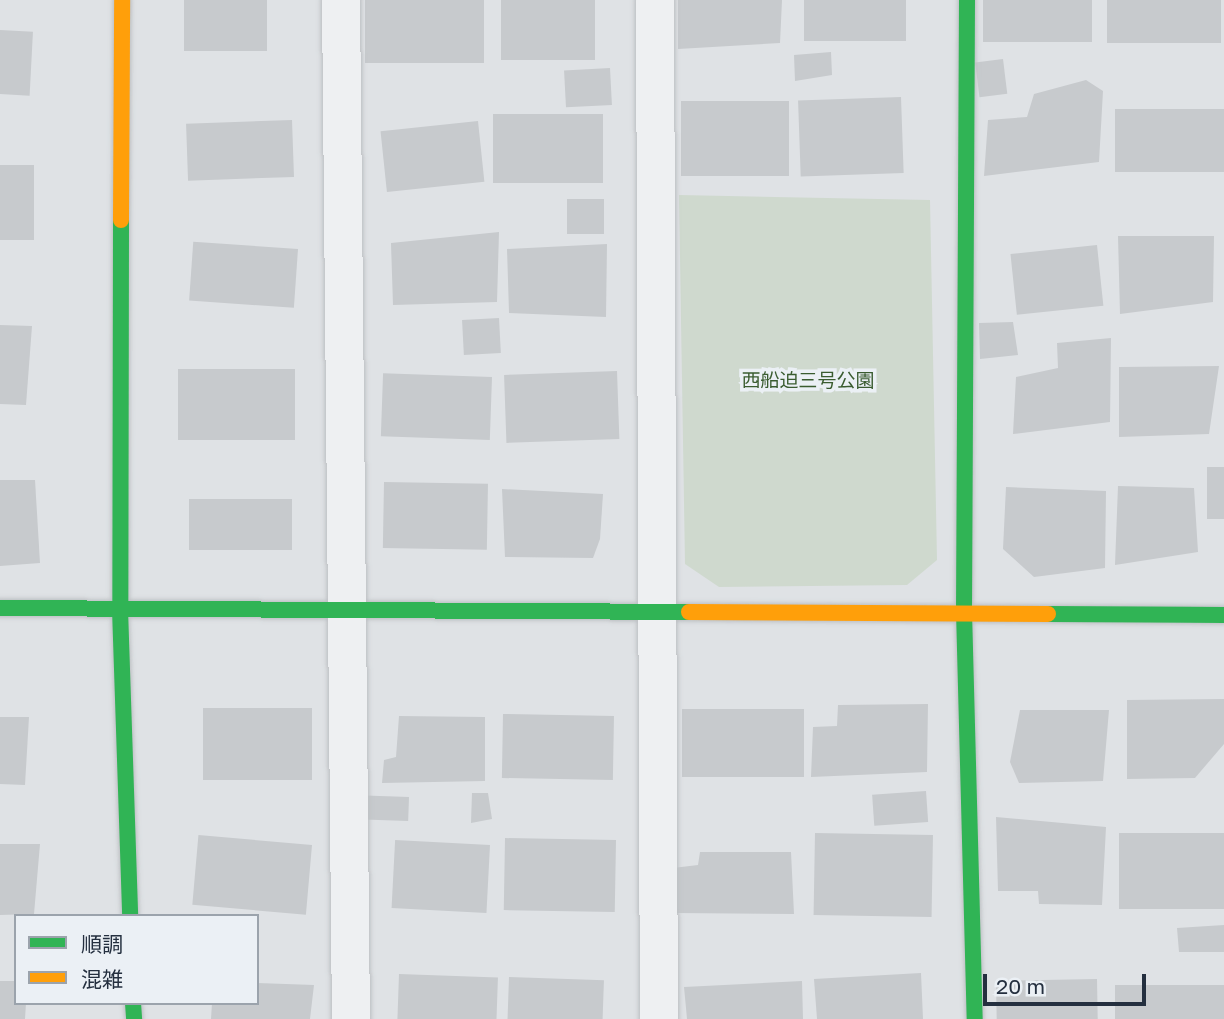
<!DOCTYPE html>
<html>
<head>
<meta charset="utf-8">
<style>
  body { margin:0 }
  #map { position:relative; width:1224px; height:1019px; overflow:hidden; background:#dfe2e5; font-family:"Golos Text","Noto Sans JP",sans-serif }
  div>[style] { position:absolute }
  .green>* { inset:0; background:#cfd9ce }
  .building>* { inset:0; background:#c7cacd; transform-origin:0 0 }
  .roads { filter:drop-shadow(0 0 2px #bdc0c3) drop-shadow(0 0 2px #bdc0c3) }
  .street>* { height:38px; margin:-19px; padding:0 19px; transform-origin:19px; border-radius:19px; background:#eef0f2 }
  .fast>* { height:16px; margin:-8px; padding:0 8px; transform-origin:8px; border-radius:8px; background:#30b455 }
  .slow>* { height:16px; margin:-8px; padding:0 8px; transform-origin:8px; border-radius:8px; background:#ff9f0a }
  span { translate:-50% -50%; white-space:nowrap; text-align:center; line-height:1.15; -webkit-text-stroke:7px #ebf0f5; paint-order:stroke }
  .park-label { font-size:19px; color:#3a5c30 }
  .legend { position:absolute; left:14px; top:914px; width:245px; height:91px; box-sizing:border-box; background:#ebf0f5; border:2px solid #9ba3ac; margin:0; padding:9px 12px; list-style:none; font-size:21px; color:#242f3f }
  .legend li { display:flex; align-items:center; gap:14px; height:35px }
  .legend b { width:35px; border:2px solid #9ba3ac }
  .scale { position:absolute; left:983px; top:974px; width:163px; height:32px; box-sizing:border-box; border:4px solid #242f3f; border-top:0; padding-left:9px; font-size:21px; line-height:24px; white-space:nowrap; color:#242f3f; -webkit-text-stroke:5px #ebf0f5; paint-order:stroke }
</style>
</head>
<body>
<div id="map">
  <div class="green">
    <i style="clip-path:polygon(679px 195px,930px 200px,937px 560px,907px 585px,719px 587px,685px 564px)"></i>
  </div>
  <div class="building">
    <i style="left:184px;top:0;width:83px;height:51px"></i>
    <i style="left:365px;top:0;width:119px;height:63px"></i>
    <i style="left:501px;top:0;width:94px;height:60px"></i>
    <i style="clip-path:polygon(678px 0,782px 0,780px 43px,678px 49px)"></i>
    <i style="left:804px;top:0;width:102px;height:41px"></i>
    <i style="left:983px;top:0;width:109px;height:42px"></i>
    <i style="left:1107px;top:0;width:114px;height:43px"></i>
    <i style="left:0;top:30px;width:33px;height:64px;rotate:3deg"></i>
    <i style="clip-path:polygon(831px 52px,832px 75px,795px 81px,794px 55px)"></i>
    <i style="left:1003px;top:59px;width:35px;height:28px;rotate:83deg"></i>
    <i style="left:610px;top:68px;width:37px;height:46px;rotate:87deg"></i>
    <i style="clip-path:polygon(1086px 80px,1103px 91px,1099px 162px,984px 176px,988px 120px,1027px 117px,1034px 94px)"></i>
    <i style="left:901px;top:97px;width:76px;height:103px;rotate:88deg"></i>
    <i style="left:789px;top:101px;width:75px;height:108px;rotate:90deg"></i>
    <i style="left:1224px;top:109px;width:63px;height:109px;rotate:90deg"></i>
    <i style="left:493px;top:114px;width:110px;height:69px"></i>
    <i style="left:292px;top:120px;width:57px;height:106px;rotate:88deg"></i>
    <i style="left:478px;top:121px;width:61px;height:98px;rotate:84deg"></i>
    <i style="left:34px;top:165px;width:75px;height:34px;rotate:90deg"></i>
    <i style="left:567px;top:199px;width:37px;height:35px"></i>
    <i style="clip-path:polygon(499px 232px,497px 302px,393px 305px,391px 243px)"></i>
    <i style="clip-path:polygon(1118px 236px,1214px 236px,1213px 302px,1120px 314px)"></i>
    <i style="clip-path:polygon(607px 244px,606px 317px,509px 313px,507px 249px)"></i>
    <i style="left:1097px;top:245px;width:61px;height:87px;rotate:84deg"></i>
    <i style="left:298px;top:249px;width:59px;height:105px;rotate:94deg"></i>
    <i style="left:499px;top:318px;width:35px;height:37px;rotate:87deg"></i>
    <i style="clip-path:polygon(1013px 322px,1018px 355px,980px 359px,979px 323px)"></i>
    <i style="clip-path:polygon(0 325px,32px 326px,26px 405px,0 404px)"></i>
    <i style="clip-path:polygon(1111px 338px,1110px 422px,1013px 434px,1016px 377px,1058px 368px,1057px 343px)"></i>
    <i style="clip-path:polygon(1219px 366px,1209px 434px,1119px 437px,1119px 367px)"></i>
    <i style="left:178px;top:369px;width:117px;height:71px"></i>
    <i style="left:617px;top:371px;width:68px;height:113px;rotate:88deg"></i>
    <i style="left:492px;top:377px;width:63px;height:109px;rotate:92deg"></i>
    <i style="left:1224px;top:467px;width:52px;height:17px;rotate:90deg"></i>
    <i style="clip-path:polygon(0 480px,35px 480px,40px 563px,0 566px)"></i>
    <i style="left:384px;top:482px;width:104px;height:66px;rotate:1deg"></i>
    <i style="clip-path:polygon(1118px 486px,1194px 488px,1198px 552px,1115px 565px)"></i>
    <i style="clip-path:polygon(1006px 487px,1106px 491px,1105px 568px,1034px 577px,1003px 549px)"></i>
    <i style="clip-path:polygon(502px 489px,603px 494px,600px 539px,593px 558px,505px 557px)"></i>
    <i style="left:189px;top:499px;width:103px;height:51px"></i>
    <i style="clip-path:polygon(1224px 699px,1224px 744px,1195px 778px,1127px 779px,1127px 700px)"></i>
    <i style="clip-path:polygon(928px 704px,927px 772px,811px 777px,813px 727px,837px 726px,838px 705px)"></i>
    <i style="left:312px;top:708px;width:72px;height:109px;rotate:90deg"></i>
    <i style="left:682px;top:709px;width:122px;height:68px"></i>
    <i style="clip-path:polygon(1020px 710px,1109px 710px,1103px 781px,1019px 783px,1010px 762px)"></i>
    <i style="left:503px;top:714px;width:111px;height:64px;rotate:1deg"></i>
    <i style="clip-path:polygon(399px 716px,485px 717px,485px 781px,382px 783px,384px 760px,396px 757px)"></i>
    <i style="clip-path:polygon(0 717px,29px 717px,25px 785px,0 784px)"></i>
    <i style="left:926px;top:791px;width:31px;height:54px;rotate:86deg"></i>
    <i style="clip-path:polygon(472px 793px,488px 793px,492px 819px,471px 823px)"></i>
    <i style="left:409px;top:797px;width:24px;height:44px;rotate:92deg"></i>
    <i style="clip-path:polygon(996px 817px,1106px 827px,1102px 905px,1039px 904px,1038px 891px,998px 891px)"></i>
    <i style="left:815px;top:833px;width:118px;height:82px;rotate:1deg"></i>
    <i style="left:1224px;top:833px;width:76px;height:105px;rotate:90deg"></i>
    <i style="left:616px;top:840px;width:72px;height:111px;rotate:91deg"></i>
    <i style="clip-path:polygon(0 844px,40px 844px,34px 914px,0 915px)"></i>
    <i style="left:312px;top:845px;width:70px;height:114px;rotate:95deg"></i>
    <i style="left:490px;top:845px;width:68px;height:95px;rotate:93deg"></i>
    <i style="clip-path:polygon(700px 852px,791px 852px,794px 914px,675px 913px,673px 868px,698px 865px)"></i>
    <i style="clip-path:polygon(1224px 925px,1224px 952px,1179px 952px,1177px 928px)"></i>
    <i style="clip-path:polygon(921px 973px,923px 1019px,817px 1019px,814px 979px)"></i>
    <i style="left:399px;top:974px;width:99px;height:45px;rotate:2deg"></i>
    <i style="left:509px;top:977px;width:95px;height:42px;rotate:2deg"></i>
    <i style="left:1097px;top:979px;width:40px;height:101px;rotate:89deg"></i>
    <i style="clip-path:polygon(0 981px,16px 981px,16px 1003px,26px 1003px,25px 1019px,0 1019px)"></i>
    <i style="clip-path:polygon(802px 981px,803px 1019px,687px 1019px,684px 987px)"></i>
    <i style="clip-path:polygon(257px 983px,314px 985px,310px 1019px,211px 1019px,212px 1003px,257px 1003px)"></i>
    <i style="left:1115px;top:985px;width:109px;height:34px"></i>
  </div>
  <div class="roads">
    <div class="street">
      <i style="left:341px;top:0;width:1019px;rotate:89.44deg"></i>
      <i style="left:655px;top:0;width:1019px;rotate:89.78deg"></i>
    </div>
    <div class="fast">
      <i style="left:967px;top:0;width:611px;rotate:90.28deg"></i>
      <i style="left:964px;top:611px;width:408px;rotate:88.5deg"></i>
      <i style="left:121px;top:220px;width:389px;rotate:90.1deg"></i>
      <i style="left:120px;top:609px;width:307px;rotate:88.1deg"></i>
      <i style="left:0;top:608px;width:689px;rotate:0.33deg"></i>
      <i style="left:1048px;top:614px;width:176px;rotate:0.3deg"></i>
      <i style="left:133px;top:1003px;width:16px;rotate:86deg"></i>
    </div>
    <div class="slow">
      <i style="left:121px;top:220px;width:220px;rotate:-89.7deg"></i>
      <i style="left:689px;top:612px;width:359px;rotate:0.3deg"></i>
    </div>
  </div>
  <div class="park-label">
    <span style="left:808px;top:380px">西船迫三号公園</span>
  </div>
  <ul class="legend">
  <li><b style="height:9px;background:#30b455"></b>順調</li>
  <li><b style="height:9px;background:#ff9f0a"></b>混雑</li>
  </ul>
  <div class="scale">20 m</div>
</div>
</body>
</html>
